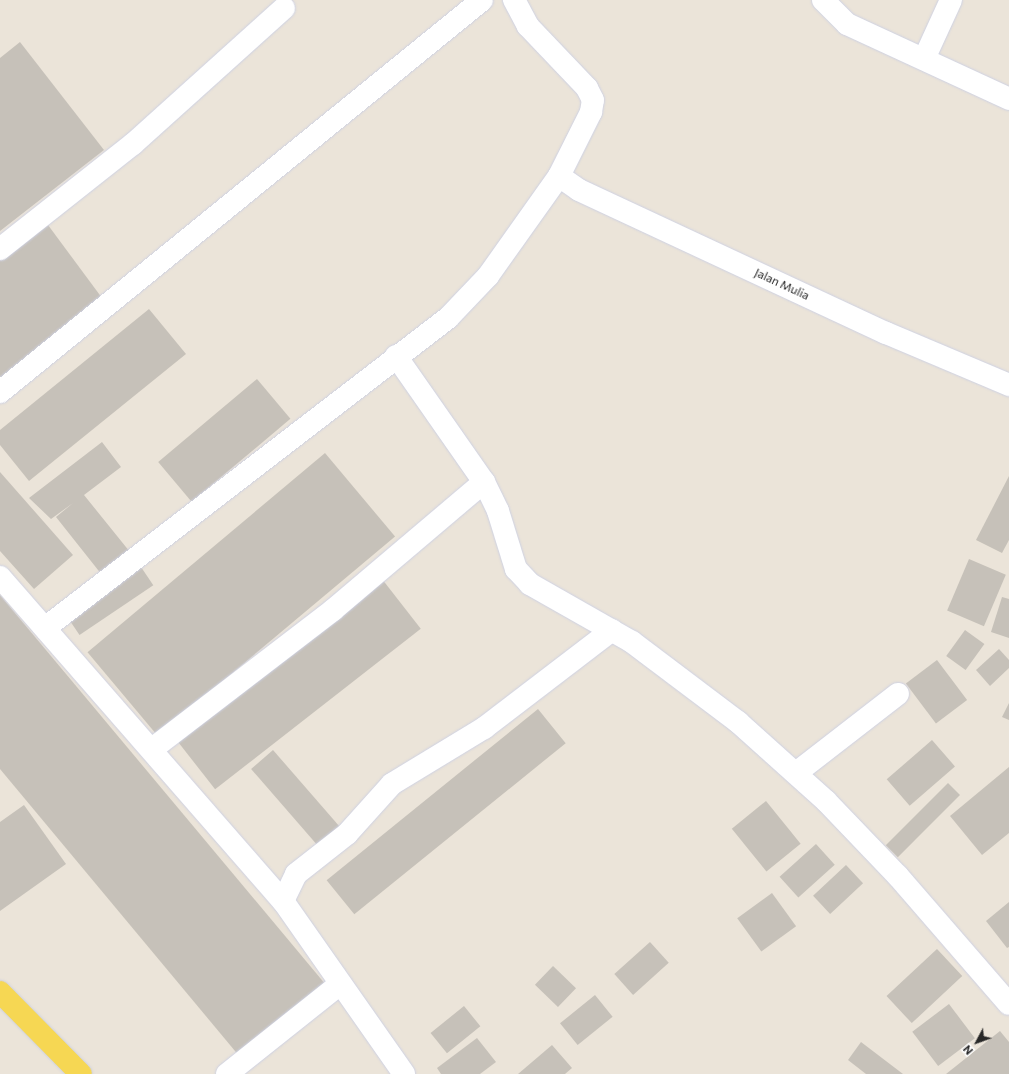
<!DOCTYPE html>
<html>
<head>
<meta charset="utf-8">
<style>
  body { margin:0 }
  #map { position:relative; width:1009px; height:1074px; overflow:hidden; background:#ebe4d9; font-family:Commissioner,sans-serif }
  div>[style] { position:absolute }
  .building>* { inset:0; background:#c6c1b9; transform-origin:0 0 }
  .roads { filter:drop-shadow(0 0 1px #ced1e2) drop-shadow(0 0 1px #ced1e2) }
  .minor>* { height:22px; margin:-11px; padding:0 11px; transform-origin:11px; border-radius:11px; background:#fff }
  .major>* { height:22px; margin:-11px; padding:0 11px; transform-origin:11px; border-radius:11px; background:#f6d753 }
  span { translate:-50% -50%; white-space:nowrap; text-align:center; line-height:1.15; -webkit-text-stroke:4px #fff; paint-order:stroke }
  .street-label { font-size:12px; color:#282828 }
  .north { position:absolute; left:957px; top:1022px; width:40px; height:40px; -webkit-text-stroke:3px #fff; paint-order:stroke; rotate:229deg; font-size:11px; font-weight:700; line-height:16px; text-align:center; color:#282828 }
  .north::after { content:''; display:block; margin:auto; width:14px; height:18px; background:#282828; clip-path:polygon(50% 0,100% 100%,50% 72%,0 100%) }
</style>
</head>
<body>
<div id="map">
  <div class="building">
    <i style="clip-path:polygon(20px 42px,104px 150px,0 231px,0 58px)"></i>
    <i style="clip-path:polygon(48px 225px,105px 302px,0 378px,0 260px)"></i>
    <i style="clip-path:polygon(149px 309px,186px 354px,29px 481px,0 445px,0 430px)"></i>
    <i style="left:257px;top:379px;width:52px;height:129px;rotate:50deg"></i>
    <i style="clip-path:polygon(102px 442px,121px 467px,84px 495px,130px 552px,102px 575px,56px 517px,73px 503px,51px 519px,29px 498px)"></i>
    <i style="left:325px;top:453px;width:109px;height:310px;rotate:50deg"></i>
    <i style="clip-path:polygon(0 472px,73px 555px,34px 589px,0 551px)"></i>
    <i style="clip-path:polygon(1009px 476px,1009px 540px,1002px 553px,976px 540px)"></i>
    <i style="left:969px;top:559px;width:40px;height:56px;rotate:23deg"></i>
    <i style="left:141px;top:567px;width:22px;height:89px;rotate:56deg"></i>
    <i style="left:382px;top:579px;width:63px;height:261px;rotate:52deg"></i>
    <i style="clip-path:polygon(0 595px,326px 985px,240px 1057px,0 769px)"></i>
    <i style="clip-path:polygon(1002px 597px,1009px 599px,1009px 638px,991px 632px)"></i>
    <i style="left:965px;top:630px;width:24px;height:32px;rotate:36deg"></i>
    <i style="clip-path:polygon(999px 649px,1009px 660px,1009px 668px,990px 686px,976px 670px)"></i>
    <i style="left:937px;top:660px;width:50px;height:39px;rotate:53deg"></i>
    <i style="clip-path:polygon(1009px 703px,1009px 720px,1002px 717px)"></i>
    <i style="left:538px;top:709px;width:44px;height:272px;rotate:51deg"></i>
    <i style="left:932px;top:740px;width:35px;height:60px;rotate:49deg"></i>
    <i style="left:273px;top:750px;width:110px;height:29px;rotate:49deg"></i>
    <i style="clip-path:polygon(1009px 767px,1009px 833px,982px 855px,950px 816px)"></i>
    <i style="left:948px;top:783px;width:17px;height:88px;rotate:45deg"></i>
    <i style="left:766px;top:801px;width:55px;height:44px;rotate:51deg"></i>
    <i style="clip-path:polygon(24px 805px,66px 864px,0 911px,0 822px)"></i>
    <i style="left:816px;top:844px;width:28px;height:49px;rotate:48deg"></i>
    <i style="left:846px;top:865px;width:25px;height:45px;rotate:47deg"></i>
    <i style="left:772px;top:893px;width:41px;height:43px;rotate:54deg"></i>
    <i style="clip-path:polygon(1009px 902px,1009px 947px,1007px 948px,986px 921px)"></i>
    <i style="left:650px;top:942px;width:28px;height:48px;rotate:48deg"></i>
    <i style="left:937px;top:949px;width:37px;height:69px;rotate:47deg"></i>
    <i style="left:553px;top:966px;width:32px;height:26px;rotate:44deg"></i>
    <i style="left:595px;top:995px;width:28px;height:45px;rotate:51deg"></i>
    <i style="left:949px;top:1004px;width:43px;height:46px;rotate:53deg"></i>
    <i style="left:464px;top:1006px;width:26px;height:43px;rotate:51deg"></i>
    <i style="clip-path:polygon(1000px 1031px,1009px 1042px,1009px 1074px,946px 1074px)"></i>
    <i style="clip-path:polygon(477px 1038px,496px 1062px,480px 1074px,441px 1074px,437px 1068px)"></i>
    <i style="clip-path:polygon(861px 1042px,903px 1074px,866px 1074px,848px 1060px)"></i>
    <i style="clip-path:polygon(552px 1045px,572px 1068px,565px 1074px,518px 1074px)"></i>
  </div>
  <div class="roads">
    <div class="minor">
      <i style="left:823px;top:0;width:34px;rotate:45deg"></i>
      <i style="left:847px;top:24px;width:179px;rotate:24.8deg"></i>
      <i style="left:924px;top:59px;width:65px;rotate:-65.4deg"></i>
      <i style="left:559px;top:176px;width:24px;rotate:35deg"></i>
      <i style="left:579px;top:190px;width:339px;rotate:25deg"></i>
      <i style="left:886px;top:333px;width:134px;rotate:22.9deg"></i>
      <i style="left:0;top:249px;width:169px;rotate:-38.3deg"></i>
      <i style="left:133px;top:144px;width:203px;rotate:-42deg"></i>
      <i style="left:396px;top:356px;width:154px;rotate:55.1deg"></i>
      <i style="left:484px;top:482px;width:32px;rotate:64deg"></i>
      <i style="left:498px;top:511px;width:61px;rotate:72.8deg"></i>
      <i style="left:516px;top:569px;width:21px;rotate:47deg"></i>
      <i style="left:530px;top:584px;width:117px;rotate:29.6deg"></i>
      <i style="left:632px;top:642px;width:133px;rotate:37deg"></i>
      <i style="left:738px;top:722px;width:118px;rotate:41.9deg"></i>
      <i style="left:826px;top:801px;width:104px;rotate:46.2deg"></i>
      <i style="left:898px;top:876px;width:169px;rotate:49.1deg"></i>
      <i style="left:0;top:392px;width:621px;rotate:-39.12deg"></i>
      <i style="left:0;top:577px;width:430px;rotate:48.9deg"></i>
      <i style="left:283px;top:901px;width:211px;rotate:55deg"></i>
      <i style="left:45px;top:628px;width:508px;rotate:-37.57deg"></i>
      <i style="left:448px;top:318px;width:58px;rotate:-46.4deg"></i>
      <i style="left:488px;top:276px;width:123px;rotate:-54.6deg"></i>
      <i style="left:559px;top:176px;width:72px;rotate:-63.4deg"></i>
      <i style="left:591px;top:112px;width:12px;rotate:-81deg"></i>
      <i style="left:593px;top:100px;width:13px;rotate:-117deg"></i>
      <i style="left:587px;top:88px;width:86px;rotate:-133.6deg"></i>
      <i style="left:528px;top:26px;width:30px;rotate:-118deg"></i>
      <i style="left:152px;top:749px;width:228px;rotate:-37.5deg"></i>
      <i style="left:333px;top:610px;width:198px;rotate:-40.3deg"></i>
      <i style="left:796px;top:773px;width:129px;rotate:-37.8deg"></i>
      <i style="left:283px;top:901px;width:30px;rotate:-64deg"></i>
      <i style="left:296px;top:874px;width:65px;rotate:-38.1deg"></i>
      <i style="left:347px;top:834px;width:67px;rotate:-48deg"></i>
      <i style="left:392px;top:784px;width:108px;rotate:-31.3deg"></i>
      <i style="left:484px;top:728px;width:161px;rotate:-37.4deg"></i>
      <i style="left:227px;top:1074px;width:143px;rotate:-38.5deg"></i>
    </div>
    <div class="major">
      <i style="left:0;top:992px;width:115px;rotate:45.4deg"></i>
    </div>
  </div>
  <div class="street-label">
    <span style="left:782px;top:284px;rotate:25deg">Jalan Mulia</span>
  </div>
  <div class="north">N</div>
</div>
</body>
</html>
